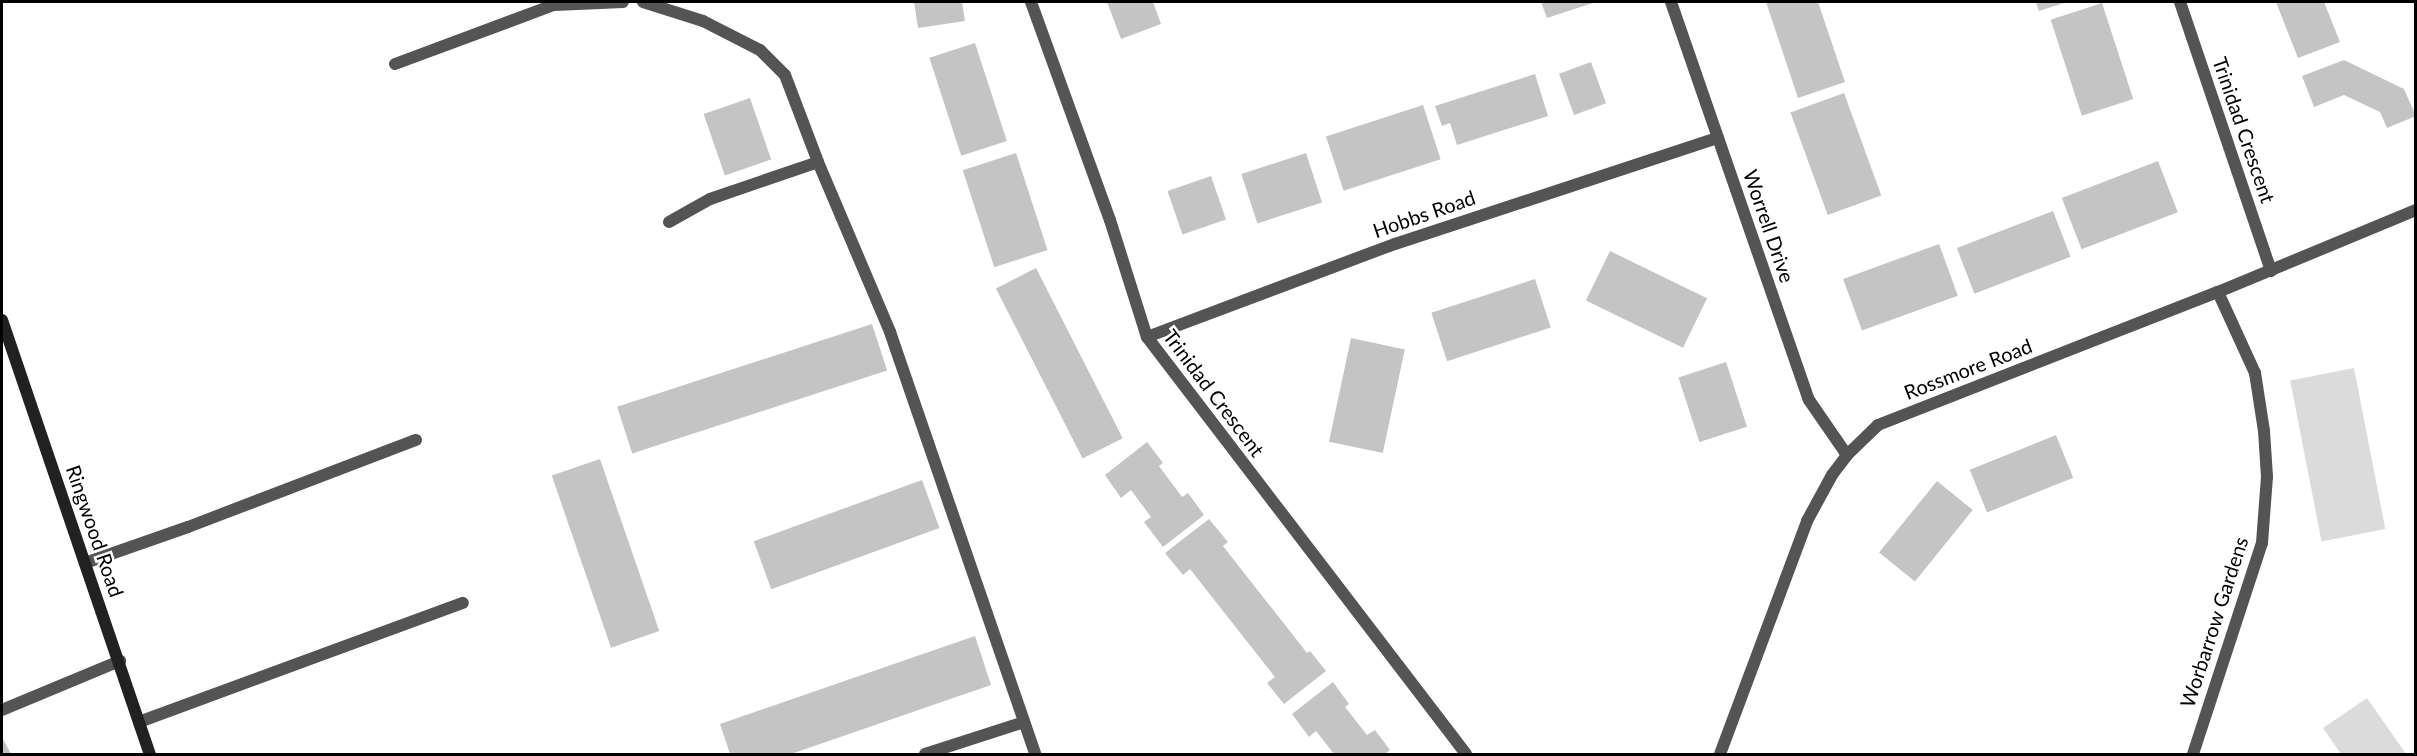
<!DOCTYPE html>
<html>
<head>
<meta charset="utf-8">
<style>
  body { margin:0 }
  #map { position:relative; width:2417px; height:756px; overflow:hidden; background:#fff; font-family:Lato,sans-serif }
  div>[style] { position:absolute }
  .green>* { inset:0; background:#dbdbdb; transform-origin:0 0 }
  .building>* { inset:0; background:#c4c4c4; transform-origin:0 0 }
  .service>* { height:12px; margin:-6px; padding:0 6px; transform-origin:6px; border-radius:6px; background:#545454 }
  .minor>* { height:12px; margin:-6px; padding:0 6px; transform-origin:6px; border-radius:6px; background:#545454 }
  .secondary>* { height:12px; margin:-6px; padding:0 6px; transform-origin:6px; border-radius:6px; background:#212121 }
  span { translate:-50% -50%; white-space:nowrap; text-align:center; line-height:1.15; -webkit-text-stroke:5px #fff; paint-order:stroke }
  .street-label { font-size:20px; color:#000 }
  .frame { position:absolute; inset:0; border:3px solid #000; pointer-events:none }
</style>
</head>
<body>
<div id="map">
  <div class="green">
    <i style="left:2354px;top:368px;width:164px;height:65px;rotate:79deg"></i>
    <i style="clip-path:polygon(2367px 698px,2406px 754px,2341px 754px,2323px 728px)"></i>
  </div>
  <div class="building">
    <i style="clip-path:polygon(914px 2px,962px 2px,965px 21px,918px 28px)"></i>
    <i style="clip-path:polygon(1107px 2px,1153px 2px,1161px 24px,1121px 39px)"></i>
    <i style="clip-path:polygon(1541px 2px,1596px 2px,1547px 18px)"></i>
    <i style="clip-path:polygon(1766px 2px,1818px 2px,1845px 82px,1798px 98px)"></i>
    <i style="clip-path:polygon(2036px 2px,2067px 2px,2039px 11px)"></i>
    <i style="clip-path:polygon(2276px 2px,2324px 2px,2340px 42px,2298px 58px)"></i>
    <i style="left:2102px;top:3px;width:101px;height:54px;rotate:72deg"></i>
    <i style="left:975px;top:43px;width:103px;height:48px;rotate:72deg"></i>
    <i style="clip-path:polygon(2344px 60px,2404px 89px,2416px 116px,2387px 128px,2380px 112px,2344px 95px,2314px 107px,2302px 76px)"></i>
    <i style="left:1591px;top:62px;width:44px;height:34px;rotate:70deg"></i>
    <i style="clip-path:polygon(1535px 74px,1548px 116px,1457px 145px,1450px 123px,1442px 126px,1435px 106px)"></i>
    <i style="left:1844px;top:93px;width:109px;height:57px;rotate:70deg"></i>
    <i style="left:750px;top:98px;width:65px;height:49px;rotate:71deg"></i>
    <i style="left:1423px;top:105px;width:57px;height:102px;rotate:72deg"></i>
    <i style="left:1016px;top:153px;width:102px;height:56px;rotate:72deg"></i>
    <i style="left:1306px;top:153px;width:52px;height:68px;rotate:72deg"></i>
    <i style="left:2158px;top:161px;width:55px;height:103px;rotate:69deg"></i>
    <i style="left:1211px;top:176px;width:46px;height:46px;rotate:71deg"></i>
    <i style="left:2053px;top:211px;width:49px;height:103px;rotate:69deg"></i>
    <i style="left:1939px;top:244px;width:55px;height:102px;rotate:70deg"></i>
    <i style="left:1610px;top:251px;width:108px;height:55px;rotate:26deg"></i>
    <i style="left:1036px;top:268px;width:191px;height:45px;rotate:63deg"></i>
    <i style="left:1535px;top:279px;width:51px;height:109px;rotate:72deg"></i>
    <i style="left:872px;top:324px;width:49px;height:268px;rotate:72deg"></i>
    <i style="left:1351px;top:338px;width:55px;height:106px;rotate:12deg"></i>
    <i style="left:1726px;top:362px;width:68px;height:50px;rotate:72deg"></i>
    <i style="left:2056px;top:435px;width:46px;height:93px;rotate:68deg"></i>
    <i style="clip-path:polygon(1147px 442px,1163px 463px,1159px 466px,1182px 497px,1188px 493px,1204px 515px,1163px 547px,1144px 522px,1151px 517px,1131px 490px,1121px 498px,1105px 475px)"></i>
    <i style="left:600px;top:459px;width:182px;height:51px;rotate:71deg"></i>
    <i style="left:922px;top:480px;width:51px;height:179px;rotate:70deg"></i>
    <i style="left:1937px;top:481px;width:46px;height:92px;rotate:39deg"></i>
    <i style="clip-path:polygon(1209px 519px,1228px 542px,1223px 546px,1307px 653px,1310px 651px,1326px 671px,1284px 704px,1267px 683px,1275px 677px,1190px 569px,1183px 575px,1165px 553px)"></i>
    <i style="clip-path:polygon(975px 636px,991px 685px,791px 754px,730px 754px,720px 724px)"></i>
    <i style="clip-path:polygon(1333px 682px,1349px 704px,1345px 707px,1367px 735px,1375px 730px,1390px 750px,1385px 754px,1334px 754px,1316px 731px,1309px 737px,1292px 714px)"></i>
    <i style="clip-path:polygon(2px 737px,11px 754px,2px 754px)"></i>
  </div>
  <div class="service">
    <i style="left:85px;top:563px;width:109px;rotate:-19.3deg"></i>
    <i style="left:188px;top:527px;width:244px;rotate:-20.9deg"></i>
    <i style="left:2px;top:710px;width:128px;rotate:-22.6deg"></i>
    <i style="left:139px;top:722px;width:345px;rotate:-20.2deg"></i>
    <i style="left:925px;top:754px;width:104px;rotate:-17.9deg"></i>
  </div>
  <div class="minor">
    <i style="left:643px;top:2px;width:63px;rotate:17.6deg"></i>
    <i style="left:703px;top:21px;width:64px;rotate:27deg"></i>
    <i style="left:760px;top:50px;width:35px;rotate:45deg"></i>
    <i style="left:785px;top:75px;width:93px;rotate:69.2deg"></i>
    <i style="left:818px;top:162px;width:185px;rotate:67deg"></i>
    <i style="left:890px;top:332px;width:446px;rotate:71deg"></i>
    <i style="left:1031px;top:2px;width:232px;rotate:70.1deg"></i>
    <i style="left:1110px;top:220px;width:123px;rotate:72.5deg"></i>
    <i style="left:1147px;top:337px;width:525px;rotate:52.58deg"></i>
    <i style="left:1671px;top:2px;width:421px;rotate:70.9deg"></i>
    <i style="left:1809px;top:400px;width:67px;rotate:55.4deg"></i>
    <i style="left:2180px;top:2px;width:284px;rotate:71.3deg"></i>
    <i style="left:395px;top:64px;width:170px;rotate:-20.4deg"></i>
    <i style="left:554px;top:5px;width:69px;rotate:-2.5deg"></i>
    <i style="left:669px;top:222px;width:47px;rotate:-29.3deg"></i>
    <i style="left:710px;top:199px;width:114px;rotate:-18.9deg"></i>
    <i style="left:1147px;top:337px;width:265px;rotate:-20.6deg"></i>
    <i style="left:1395px;top:244px;width:340px;rotate:-18.2deg"></i>
    <i style="left:1720px;top:754px;width:249px;rotate:-69.5deg"></i>
    <i style="left:1807px;top:521px;width:52px;rotate:-61.5deg"></i>
    <i style="left:1832px;top:475px;width:25px;rotate:-53deg"></i>
    <i style="left:1847px;top:455px;width:43px;rotate:-44.1deg"></i>
    <i style="left:1878px;top:425px;width:365px;rotate:-21.4deg"></i>
    <i style="left:2218px;top:292px;width:214px;rotate:-22.5deg"></i>
    <i style="left:2193px;top:754px;width:222px;rotate:-71.9deg"></i>
    <i style="left:2262px;top:543px;width:66px;rotate:-85.7deg"></i>
    <i style="left:2267px;top:477px;width:46px;rotate:-93.7deg"></i>
    <i style="left:2264px;top:431px;width:59px;rotate:-98.8deg"></i>
    <i style="left:2255px;top:373px;width:89px;rotate:-114.6deg"></i>
  </div>
  <div class="secondary">
    <i style="left:2px;top:320px;width:459px;rotate:71.2deg"></i>
  </div>
  <div class="street-label">
    <span style="left:2244px;top:130px;rotate:71deg">Trinidad Crescent</span>
    <span style="left:1424px;top:214px;rotate:-19deg">Hobbs Road</span>
    <span style="left:1769px;top:226px;rotate:71deg">Worrell Drive</span>
    <span style="left:1968px;top:369px;rotate:-21deg">Rossmore Road</span>
    <span style="left:1214px;top:393px;rotate:53deg">Trinidad Crescent</span>
    <span style="left:95px;top:531px;rotate:71deg">Ringwood Road</span>
    <span style="left:2214px;top:622px;rotate:-72deg">Worbarrow Gardens</span>
  </div>
  <div class="frame"></div>
</div>
</body>
</html>
